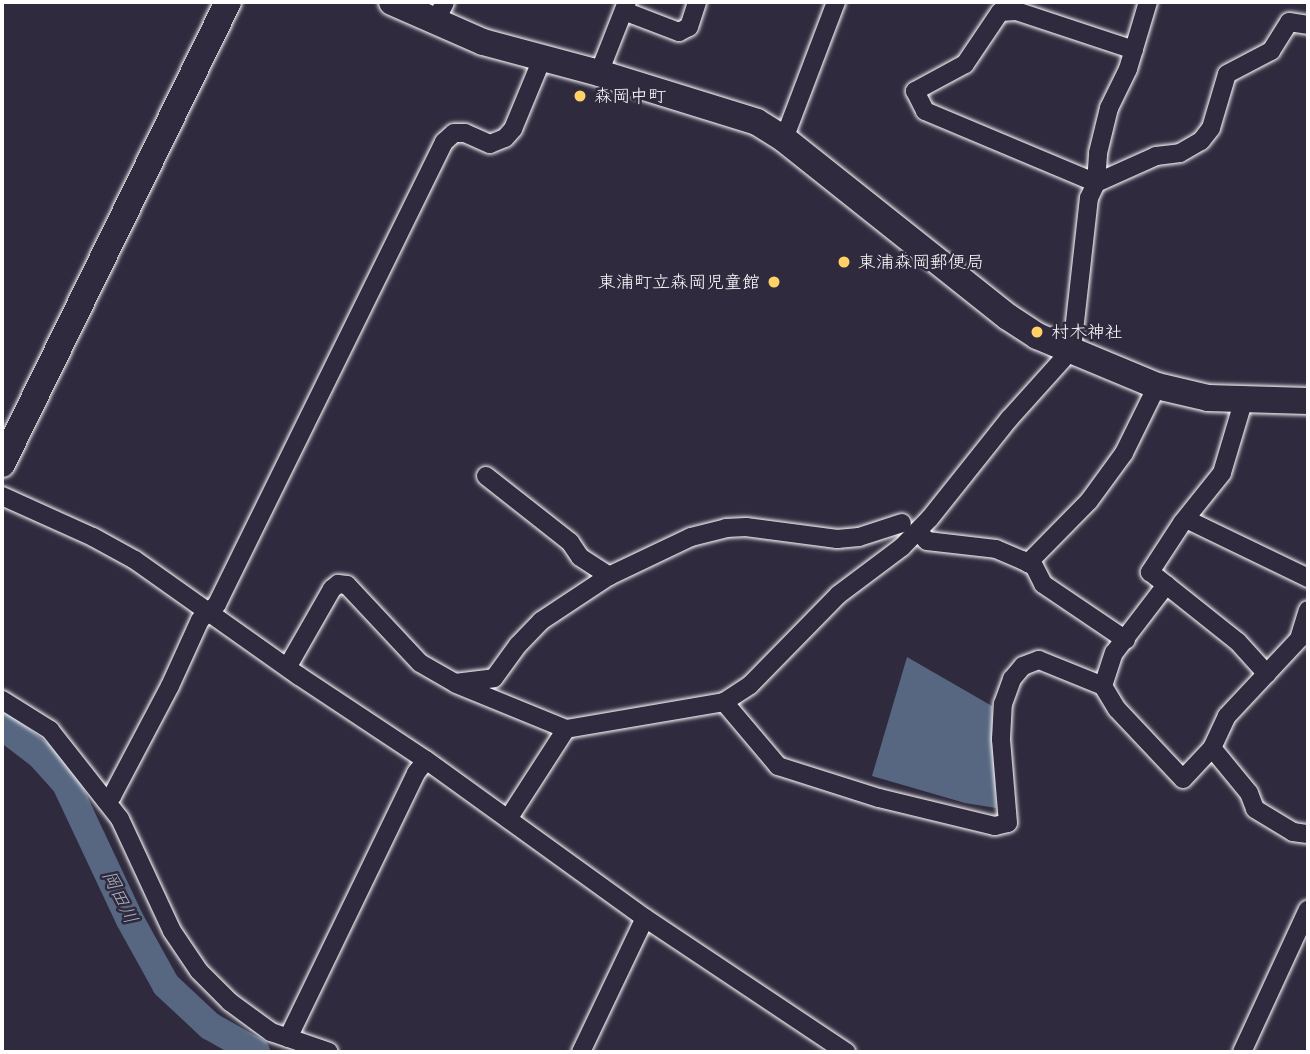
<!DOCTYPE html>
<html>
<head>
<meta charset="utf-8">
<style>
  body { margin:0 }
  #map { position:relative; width:1310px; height:1054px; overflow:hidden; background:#2f2a3d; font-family:"Shantell Sans","Klee One",sans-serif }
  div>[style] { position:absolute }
  .water>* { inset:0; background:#576781 }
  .river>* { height:28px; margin:-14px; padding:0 14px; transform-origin:14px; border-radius:14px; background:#576781 }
  .roads { filter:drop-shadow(0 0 2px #fff) drop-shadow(0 0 2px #fff) }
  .street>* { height:18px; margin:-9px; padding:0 9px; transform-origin:9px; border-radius:9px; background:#2f2a3d }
  .secondary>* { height:26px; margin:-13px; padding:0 13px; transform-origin:13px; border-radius:13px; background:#2f2a3d }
  .dots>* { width:19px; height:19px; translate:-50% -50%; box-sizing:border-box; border:4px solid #2f2a3d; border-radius:50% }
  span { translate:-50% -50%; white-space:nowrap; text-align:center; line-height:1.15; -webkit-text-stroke:5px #2f2a3d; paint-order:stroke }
  .poi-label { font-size:18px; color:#fff }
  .left { translate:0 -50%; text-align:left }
  .right { translate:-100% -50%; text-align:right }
  .water-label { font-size:19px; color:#abb3c0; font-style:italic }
  .frame { position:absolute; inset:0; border:4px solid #fff; pointer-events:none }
</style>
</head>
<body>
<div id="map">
  <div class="water">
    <i style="clip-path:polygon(907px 657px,992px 706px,996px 808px,965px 803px,872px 776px)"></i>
  </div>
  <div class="river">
    <i style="left:2px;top:726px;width:48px;rotate:37.3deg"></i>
    <i style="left:40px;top:755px;width:39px;rotate:48deg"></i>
    <i style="left:66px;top:784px;width:150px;rotate:64.8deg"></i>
    <i style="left:130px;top:920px;width:74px;rotate:61deg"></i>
    <i style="left:166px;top:985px;width:60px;rotate:43deg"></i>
    <i style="left:210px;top:1026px;width:53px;rotate:29.5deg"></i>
  </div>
  <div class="roads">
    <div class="street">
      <i style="left:624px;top:11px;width:59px;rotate:20.9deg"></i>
      <i style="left:679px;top:32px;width:11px;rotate:-27deg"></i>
      <i style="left:689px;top:27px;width:26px;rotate:-72deg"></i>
      <i style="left:435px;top:22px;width:22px;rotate:-63deg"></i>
      <i style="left:1134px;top:50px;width:124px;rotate:-161.7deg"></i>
      <i style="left:1016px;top:11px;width:16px;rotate:176deg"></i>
      <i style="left:1000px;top:12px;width:63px;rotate:123.9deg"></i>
      <i style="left:965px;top:64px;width:57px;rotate:151.6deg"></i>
      <i style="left:915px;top:91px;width:22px;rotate:63deg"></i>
      <i style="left:925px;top:111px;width:186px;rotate:22.8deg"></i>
      <i style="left:1096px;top:183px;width:66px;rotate:-24.2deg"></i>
      <i style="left:1156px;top:156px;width:24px;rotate:-7deg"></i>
      <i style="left:1180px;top:153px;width:24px;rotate:-30deg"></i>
      <i style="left:1201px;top:141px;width:16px;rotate:-52deg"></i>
      <i style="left:1211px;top:128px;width:56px;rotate:-73.5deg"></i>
      <i style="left:1227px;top:74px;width:50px;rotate:-27.6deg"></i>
      <i style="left:1271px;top:51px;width:34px;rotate:-58deg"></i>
      <i style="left:1289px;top:22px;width:19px;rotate:9deg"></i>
      <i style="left:599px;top:73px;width:76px;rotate:-68.5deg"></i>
      <i style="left:784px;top:139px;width:147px;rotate:-69.2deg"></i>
      <i style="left:1244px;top:399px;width:77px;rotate:106.6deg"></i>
      <i style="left:1222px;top:473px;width:64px;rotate:128.7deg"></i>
      <i style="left:1182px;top:523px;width:59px;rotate:123.1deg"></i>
      <i style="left:1150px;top:572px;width:112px;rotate:38.5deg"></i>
      <i style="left:1238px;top:642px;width:43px;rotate:47.8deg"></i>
      <i style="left:486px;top:476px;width:107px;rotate:38.2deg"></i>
      <i style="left:570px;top:542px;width:18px;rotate:56deg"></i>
      <i style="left:580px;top:557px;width:35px;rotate:33deg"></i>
      <i style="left:2px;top:496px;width:100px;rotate:24.3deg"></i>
      <i style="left:93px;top:537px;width:48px;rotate:28.7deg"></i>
      <i style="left:135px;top:560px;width:201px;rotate:35.3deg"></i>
      <i style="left:299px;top:676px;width:152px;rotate:33.5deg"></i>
      <i style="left:426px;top:760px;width:270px;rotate:35.8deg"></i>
      <i style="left:645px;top:918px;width:242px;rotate:33.7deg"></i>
      <i style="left:1186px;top:519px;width:136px;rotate:25.8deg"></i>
      <i style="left:918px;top:531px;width:13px;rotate:48deg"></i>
      <i style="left:927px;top:541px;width:69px;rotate:6.6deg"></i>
      <i style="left:996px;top:549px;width:28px;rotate:23deg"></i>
      <i style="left:1022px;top:560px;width:13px;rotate:27deg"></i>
      <i style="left:1034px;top:566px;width:20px;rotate:63deg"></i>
      <i style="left:1043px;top:584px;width:100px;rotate:34deg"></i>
      <i style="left:1028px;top:563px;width:87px;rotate:-45.5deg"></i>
      <i style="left:1089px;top:501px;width:59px;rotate:-53.9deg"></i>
      <i style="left:1124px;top:453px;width:75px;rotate:-63.8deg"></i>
      <i style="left:288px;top:666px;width:89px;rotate:-60.3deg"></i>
      <i style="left:332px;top:589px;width:8px;rotate:-40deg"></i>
      <i style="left:338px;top:584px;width:9px;rotate:6deg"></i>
      <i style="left:347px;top:585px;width:107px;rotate:46.9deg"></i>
      <i style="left:420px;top:663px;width:40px;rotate:29.7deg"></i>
      <i style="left:455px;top:683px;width:39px;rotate:-7deg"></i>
      <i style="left:494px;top:678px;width:41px;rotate:-54deg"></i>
      <i style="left:518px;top:645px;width:33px;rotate:-46deg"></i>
      <i style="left:541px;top:621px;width:82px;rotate:-33.5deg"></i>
      <i style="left:609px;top:576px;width:91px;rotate:-25.4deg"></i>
      <i style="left:691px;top:537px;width:36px;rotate:-14deg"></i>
      <i style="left:726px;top:528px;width:20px;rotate:-3deg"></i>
      <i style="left:746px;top:527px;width:92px;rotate:7.5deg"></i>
      <i style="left:837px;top:539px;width:22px;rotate:-5deg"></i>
      <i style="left:859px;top:537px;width:45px;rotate:-18deg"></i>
      <i style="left:456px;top:684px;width:119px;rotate:22.2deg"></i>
      <i style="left:1103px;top:686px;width:35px;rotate:-72deg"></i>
      <i style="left:1114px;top:653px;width:86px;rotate:-52.6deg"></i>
      <i style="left:2px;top:700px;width:57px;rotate:32deg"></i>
      <i style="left:50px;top:730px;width:113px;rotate:51.8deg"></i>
      <i style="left:120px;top:819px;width:123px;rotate:65.1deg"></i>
      <i style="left:172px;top:931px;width:48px;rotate:56deg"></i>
      <i style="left:199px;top:971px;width:44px;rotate:45deg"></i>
      <i style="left:230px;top:1002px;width:51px;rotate:36.2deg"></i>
      <i style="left:271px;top:1032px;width:61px;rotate:19deg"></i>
      <i style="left:724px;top:702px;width:84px;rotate:49.8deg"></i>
      <i style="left:778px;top:766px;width:106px;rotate:17.6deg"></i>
      <i style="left:879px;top:798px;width:119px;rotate:13.6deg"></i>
      <i style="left:995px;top:826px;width:13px;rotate:-13deg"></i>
      <i style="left:1008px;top:823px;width:84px;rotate:-94.8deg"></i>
      <i style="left:1001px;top:739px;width:35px;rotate:-87deg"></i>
      <i style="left:1003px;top:704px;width:27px;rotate:-70deg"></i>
      <i style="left:1012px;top:679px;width:17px;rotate:-50deg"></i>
      <i style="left:1023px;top:666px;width:17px;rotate:-21deg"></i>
      <i style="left:1039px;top:660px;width:69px;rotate:22.1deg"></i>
      <i style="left:1103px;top:686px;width:27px;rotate:59deg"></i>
      <i style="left:1117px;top:709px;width:96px;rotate:46.7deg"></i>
      <i style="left:1183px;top:779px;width:42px;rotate:-46.9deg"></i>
      <i style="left:1212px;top:748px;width:35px;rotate:-65deg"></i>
      <i style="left:1227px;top:716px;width:105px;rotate:-46.9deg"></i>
      <i style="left:1299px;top:639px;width:30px;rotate:-73deg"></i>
      <i style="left:1212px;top:748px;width:58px;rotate:50.6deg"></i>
      <i style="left:1249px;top:793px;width:17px;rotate:69deg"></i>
      <i style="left:1255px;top:809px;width:44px;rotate:31.2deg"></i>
      <i style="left:1293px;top:832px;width:15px;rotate:8deg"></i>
      <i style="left:106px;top:801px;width:8px;rotate:-40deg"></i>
      <i style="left:112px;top:796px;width:124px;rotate:-62.2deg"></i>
      <i style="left:170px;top:686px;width:72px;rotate:-65.6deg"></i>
      <i style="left:200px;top:620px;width:23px;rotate:-43deg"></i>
      <i style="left:217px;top:604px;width:515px;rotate:-63.83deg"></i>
      <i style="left:444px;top:142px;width:13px;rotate:-42deg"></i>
      <i style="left:454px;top:133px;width:11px"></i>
      <i style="left:465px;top:133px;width:27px;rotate:24deg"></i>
      <i style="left:490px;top:144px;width:16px;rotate:-22deg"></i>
      <i style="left:505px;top:138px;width:12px;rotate:-48deg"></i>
      <i style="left:513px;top:129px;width:76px;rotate:-67.5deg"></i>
      <i style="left:508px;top:819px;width:107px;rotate:-57.2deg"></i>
      <i style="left:566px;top:729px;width:160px;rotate:-9.7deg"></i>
      <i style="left:724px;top:702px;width:31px;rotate:-33deg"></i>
      <i style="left:750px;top:685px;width:126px;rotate:-45.6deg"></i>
      <i style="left:838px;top:595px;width:80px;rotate:-36.9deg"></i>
      <i style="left:902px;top:547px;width:40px;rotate:-46deg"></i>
      <i style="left:930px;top:518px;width:127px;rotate:-51.4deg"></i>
      <i style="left:1009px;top:419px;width:94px;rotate:-48deg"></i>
      <i style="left:1072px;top:349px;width:152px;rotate:-83.6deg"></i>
      <i style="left:1089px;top:198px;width:17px;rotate:-65deg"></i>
      <i style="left:1096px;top:183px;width:30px;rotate:-86deg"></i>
      <i style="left:1098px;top:153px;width:46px;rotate:-76.3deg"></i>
      <i style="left:1109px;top:108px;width:43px;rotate:-64deg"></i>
      <i style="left:1128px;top:69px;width:70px;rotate:-73.4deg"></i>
      <i style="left:288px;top:1038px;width:294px;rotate:-64.2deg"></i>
      <i style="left:416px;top:773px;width:16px;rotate:-52deg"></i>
      <i style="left:581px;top:1052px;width:148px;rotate:-64.5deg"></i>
      <i style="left:1242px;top:1052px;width:157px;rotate:-65.2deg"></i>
    </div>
    <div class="secondary">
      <i style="left:392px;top:2px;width:99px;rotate:23.7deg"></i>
      <i style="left:483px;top:42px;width:120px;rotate:15deg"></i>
      <i style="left:599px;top:73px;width:165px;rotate:17.2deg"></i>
      <i style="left:757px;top:122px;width:32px;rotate:32deg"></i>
      <i style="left:784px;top:139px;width:286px;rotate:38.5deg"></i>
      <i style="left:1008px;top:317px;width:35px;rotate:33deg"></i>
      <i style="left:1037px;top:336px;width:130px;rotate:22.6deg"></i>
      <i style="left:1157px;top:386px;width:52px;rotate:13.2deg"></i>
      <i style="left:1208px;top:398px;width:100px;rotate:1.7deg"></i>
      <i style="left:2px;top:464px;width:514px;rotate:-63.93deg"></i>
    </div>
  </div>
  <div class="dots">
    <i style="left:580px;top:96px;background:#ffd166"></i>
    <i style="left:844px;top:262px;background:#ffd166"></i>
    <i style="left:774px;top:282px;background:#ffd166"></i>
    <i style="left:1037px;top:332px;background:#ffd166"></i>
  </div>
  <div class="poi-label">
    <span class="left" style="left:594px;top:96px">森岡中町</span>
    <span class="left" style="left:858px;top:262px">東浦森岡郵便局</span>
    <span class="right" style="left:760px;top:282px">東浦町立森岡児童館</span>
    <span class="left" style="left:1051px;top:332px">村木神社</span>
  </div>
  <div class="water-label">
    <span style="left:120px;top:897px;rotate:64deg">岡田川</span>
  </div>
  <div class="frame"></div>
</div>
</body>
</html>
